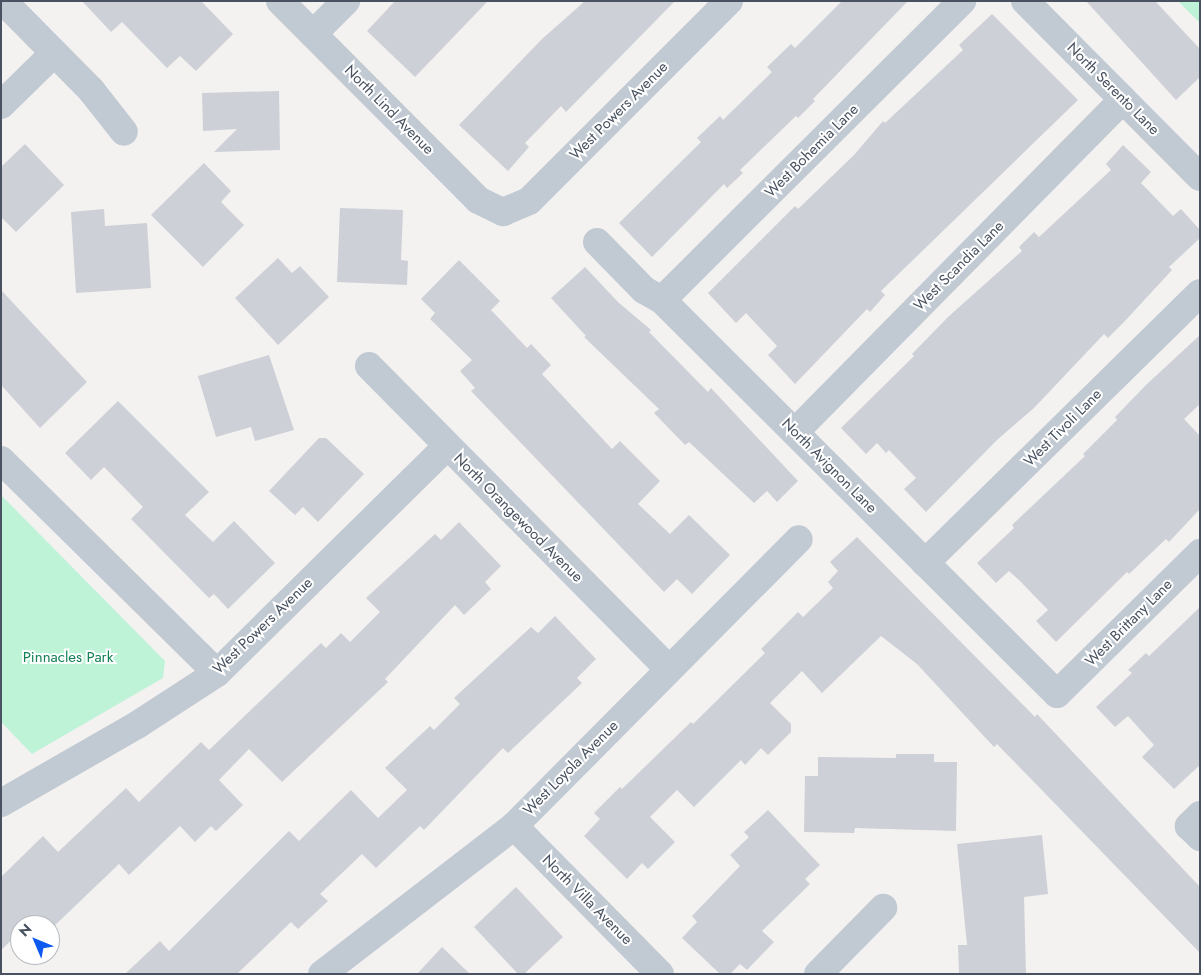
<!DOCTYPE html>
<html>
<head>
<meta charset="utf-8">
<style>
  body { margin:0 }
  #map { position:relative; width:1201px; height:975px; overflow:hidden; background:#f4f1f1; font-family:Jost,sans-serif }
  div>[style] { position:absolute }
  .green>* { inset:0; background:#bef3d8 }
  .building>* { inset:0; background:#cdd0d6 }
  .minor>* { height:28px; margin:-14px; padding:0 14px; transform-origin:14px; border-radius:14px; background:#c1cad3 }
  span { translate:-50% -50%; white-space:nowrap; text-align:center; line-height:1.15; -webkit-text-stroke:4px #fff; paint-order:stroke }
  .street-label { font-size:15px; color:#485260 }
  .park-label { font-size:15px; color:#128255 }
  .frame { position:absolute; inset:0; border:2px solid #485260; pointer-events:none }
  .north { position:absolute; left:10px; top:915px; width:50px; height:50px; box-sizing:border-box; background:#fff; border:1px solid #b6babf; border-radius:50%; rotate:315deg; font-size:14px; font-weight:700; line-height:20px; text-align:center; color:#485260 }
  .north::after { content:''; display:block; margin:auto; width:18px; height:22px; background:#0e5af1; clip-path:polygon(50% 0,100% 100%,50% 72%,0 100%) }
</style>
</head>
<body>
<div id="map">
  <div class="green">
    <i style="clip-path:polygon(1178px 1px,1200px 1px,1200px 23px)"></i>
    <i style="clip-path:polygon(1px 495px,165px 661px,163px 678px,32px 754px,1px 722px)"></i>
  </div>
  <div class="building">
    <i style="clip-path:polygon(82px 1px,201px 1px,233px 34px,196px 71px,180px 56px,167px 68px,122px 22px,111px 32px)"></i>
    <i style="clip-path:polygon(395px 1px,488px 1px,415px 77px,367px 31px)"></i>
    <i style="clip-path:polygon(585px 1px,675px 1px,566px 112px,561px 106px,525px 143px,529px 147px,508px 171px,459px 125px,542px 39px)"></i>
    <i style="clip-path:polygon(842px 1px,908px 1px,813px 99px,815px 101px,798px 118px,796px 116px,740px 170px,743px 173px,727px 188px,724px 184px,652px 257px,619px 223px,701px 142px,697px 138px,720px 116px,723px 120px,772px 72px,767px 67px,791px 44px,795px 48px)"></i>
    <i style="clip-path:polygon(1086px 1px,1155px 1px,1200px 49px,1200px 77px,1176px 100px)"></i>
    <i style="clip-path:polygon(992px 14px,1078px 100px,881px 291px,885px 295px,870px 312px,867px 309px,795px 384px,768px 355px,777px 346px,746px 313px,736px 323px,708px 293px,795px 206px,798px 209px,854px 155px,883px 121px,885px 123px,963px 50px,959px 45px)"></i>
    <i style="clip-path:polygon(279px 91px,280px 150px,214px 152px,237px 129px,203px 131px,202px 93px)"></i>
    <i style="clip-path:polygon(25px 144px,64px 185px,16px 232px,1px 217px,1px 167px)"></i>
    <i style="clip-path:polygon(1123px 145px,1151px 172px,1141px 183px,1173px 216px,1181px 209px,1200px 230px,1200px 238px,1169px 267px,1172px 270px,1124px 322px,1108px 338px,1104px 334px,1034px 408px,997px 440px,926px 512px,904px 489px,916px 478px,889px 450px,886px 453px,877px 443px,866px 454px,841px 428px,914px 356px,912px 354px,948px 317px,1022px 251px,1019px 247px,1034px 232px,1039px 237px,1111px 170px,1106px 164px)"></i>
    <i style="clip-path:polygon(204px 163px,231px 191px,221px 202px,244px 225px,203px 267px,151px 215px)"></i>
    <i style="clip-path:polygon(340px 208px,403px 210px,401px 260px,408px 261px,407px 285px,337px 282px)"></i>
    <i style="clip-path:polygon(104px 209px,105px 226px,147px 223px,151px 288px,76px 293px,71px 212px)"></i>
    <i style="clip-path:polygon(278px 258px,292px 273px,300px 266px,329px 297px,278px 345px,235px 298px)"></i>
    <i style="clip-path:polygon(459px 260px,500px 301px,491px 310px,527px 348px,531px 344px,551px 365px,542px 374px,612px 449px,620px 441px,660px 481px,638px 504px,670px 534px,689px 515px,730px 555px,692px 594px,677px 579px,664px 592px,471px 391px,475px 388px,460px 371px,472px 360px,430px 319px,435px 313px,421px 299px)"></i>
    <i style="clip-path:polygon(585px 267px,618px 302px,651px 330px,649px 332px,708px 392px,711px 388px,798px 481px,777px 502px,767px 491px,754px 503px,689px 442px,685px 445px,654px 413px,659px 409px,584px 337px,586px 336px,551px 298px)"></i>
    <i style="clip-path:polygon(1px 290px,87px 382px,40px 428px,1px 385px)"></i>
    <i style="clip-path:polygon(1200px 335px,1200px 404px,1184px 419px,1200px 436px,1200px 509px,1169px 542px,1166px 539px,1129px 574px,1127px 572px,1056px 642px,1036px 621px,1048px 610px,1020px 581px,1009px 571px,996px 583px,977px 563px,1014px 528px,1012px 525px,1085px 456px,1083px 454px,1117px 420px,1115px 417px,1146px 385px)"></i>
    <i style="clip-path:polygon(269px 355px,294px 430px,255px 441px,251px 427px,216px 437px,198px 376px)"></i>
    <i style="clip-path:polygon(118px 401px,209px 492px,185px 515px,213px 542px,234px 521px,275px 563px,228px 609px,214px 594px,209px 598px,131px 519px,143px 507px,104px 467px,91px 480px,65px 453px)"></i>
    <i style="clip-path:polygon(319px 438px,326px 438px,364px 474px,318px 522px,303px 507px,295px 515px,269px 491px)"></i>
    <i style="clip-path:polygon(459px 522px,501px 566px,485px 582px,491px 589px,464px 615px,455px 605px,385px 679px,388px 682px,282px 782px,249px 749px,219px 780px,243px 805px,216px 831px,211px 826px,195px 842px,180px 826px,129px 875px,119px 864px,51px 929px,50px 925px,20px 925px,20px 932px,1px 950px,1px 877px,43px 836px,58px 852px,126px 788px,139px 802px,201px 742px,209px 750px,321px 643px,326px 648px,341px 633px,350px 642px,380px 612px,366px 598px,435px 534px,441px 540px)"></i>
    <i style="clip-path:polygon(857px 537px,1035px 717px,1037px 714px,1200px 887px,1200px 953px,997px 744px,994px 747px,917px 664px,881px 636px,822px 693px,802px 671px,770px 703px,791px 724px,791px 732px,768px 755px,761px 748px,745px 765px,741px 760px,694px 807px,677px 790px,650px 817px,675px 842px,648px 869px,642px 863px,627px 879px,584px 836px,600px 819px,594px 813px,620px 787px,622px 789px,691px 722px,693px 724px,765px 653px,761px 649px,798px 612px,803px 617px,833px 588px,828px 582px,838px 571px,830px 562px)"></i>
    <i style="clip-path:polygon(1200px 607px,1200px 765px,1174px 789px,1142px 757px,1154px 745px,1128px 716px,1115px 727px,1096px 707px,1132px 673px,1128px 670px,1146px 653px,1149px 656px)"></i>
    <i style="clip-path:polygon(555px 616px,596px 659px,577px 678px,582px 683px,508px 753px,503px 748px,424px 830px,420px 826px,376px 868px,362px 854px,320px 894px,328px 901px,298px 929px,291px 922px,237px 974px,125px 974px,160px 941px,169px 951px,289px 831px,299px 841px,351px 790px,378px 818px,407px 790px,385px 768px,430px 726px,434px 730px,460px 704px,454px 698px,531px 627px,538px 633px)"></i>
    <i style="clip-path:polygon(896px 754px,934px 754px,934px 762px,957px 762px,956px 831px,855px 828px,854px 833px,804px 832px,805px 776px,818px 776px,818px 757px,896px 758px)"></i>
    <i style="clip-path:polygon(768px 810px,820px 865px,805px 879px,810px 884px,762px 931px,774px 942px,747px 970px,740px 964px,730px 974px,720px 974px,682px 938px,697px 922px,692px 916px,740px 866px,730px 855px,749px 837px,744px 832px)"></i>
    <i style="clip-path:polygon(1042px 835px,1048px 894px,1024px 897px,1026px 974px,959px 974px,958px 945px,967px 945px,957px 844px)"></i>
    <i style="clip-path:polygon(516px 887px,563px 937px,524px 974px,518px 974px,474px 927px)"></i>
    <i style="clip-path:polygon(442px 947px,470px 974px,417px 974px)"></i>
  </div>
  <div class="minor">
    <i style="left:3px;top:1px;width:125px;rotate:45.3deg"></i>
    <i style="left:91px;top:90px;width:53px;rotate:51.8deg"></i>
    <i style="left:280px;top:1px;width:281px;rotate:45.1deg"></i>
    <i style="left:478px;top:200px;width:28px;rotate:26deg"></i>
    <i style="left:503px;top:212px;width:28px;rotate:-23deg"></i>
    <i style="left:529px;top:201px;width:283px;rotate:-45deg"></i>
    <i style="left:1025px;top:1px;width:248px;rotate:45.2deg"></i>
    <i style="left:313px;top:34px;width:47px;rotate:-45deg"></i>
    <i style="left:1px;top:105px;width:73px;rotate:-44.4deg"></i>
    <i style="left:597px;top:242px;width:67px;rotate:45.6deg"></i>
    <i style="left:644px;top:290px;width:21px;rotate:29deg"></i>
    <i style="left:662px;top:300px;width:558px;rotate:44.93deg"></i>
    <i style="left:1057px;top:694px;width:201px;rotate:-44.6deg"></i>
    <i style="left:662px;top:300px;width:424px;rotate:-44.9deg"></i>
    <i style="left:369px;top:366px;width:426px;rotate:45.3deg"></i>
    <i style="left:795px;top:432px;width:467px;rotate:-45.4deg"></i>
    <i style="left:1px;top:460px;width:303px;rotate:44.6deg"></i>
    <i style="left:925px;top:563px;width:385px;rotate:-44.5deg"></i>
    <i style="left:1px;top:803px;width:157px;rotate:-29.8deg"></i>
    <i style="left:137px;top:725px;width:95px;rotate:-33deg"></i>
    <i style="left:217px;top:673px;width:323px;rotate:-44.6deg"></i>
    <i style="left:1200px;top:815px;width:16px;rotate:135deg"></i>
    <i style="left:1189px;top:826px;width:16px;rotate:45deg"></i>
    <i style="left:514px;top:826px;width:208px;rotate:45.4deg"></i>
    <i style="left:322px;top:974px;width:242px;rotate:-37.6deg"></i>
    <i style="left:514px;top:826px;width:404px;rotate:-45.2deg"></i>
    <i style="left:818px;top:974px;width:93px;rotate:-45.4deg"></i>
  </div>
  <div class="street-label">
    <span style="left:1113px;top:89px;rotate:45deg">North Serento Lane</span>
    <span style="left:389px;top:110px;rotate:45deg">North Lind Avenue</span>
    <span style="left:619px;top:111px;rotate:-45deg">West Powers Avenue</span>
    <span style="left:812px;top:151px;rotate:-45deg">West Bohemia Lane</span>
    <span style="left:959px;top:266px;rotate:-45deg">West Scandia Lane</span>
    <span style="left:1063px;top:428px;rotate:-45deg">West Tivoli Lane</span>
    <span style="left:829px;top:466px;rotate:45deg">North Avignon Lane</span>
    <span style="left:518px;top:518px;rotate:45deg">North Orangewood Avenue</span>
    <span style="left:1129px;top:623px;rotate:-45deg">West Brittany Lane</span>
    <span style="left:263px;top:626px;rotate:-44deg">West Powers Avenue</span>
    <span style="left:571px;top:768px;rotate:-45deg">West Loyola Avenue</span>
    <span style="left:587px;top:900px;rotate:45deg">North Villa Avenue</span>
  </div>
  <div class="park-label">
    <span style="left:68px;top:658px">Pinnacles Park</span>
  </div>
  <div class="frame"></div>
  <div class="north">N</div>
</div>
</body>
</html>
